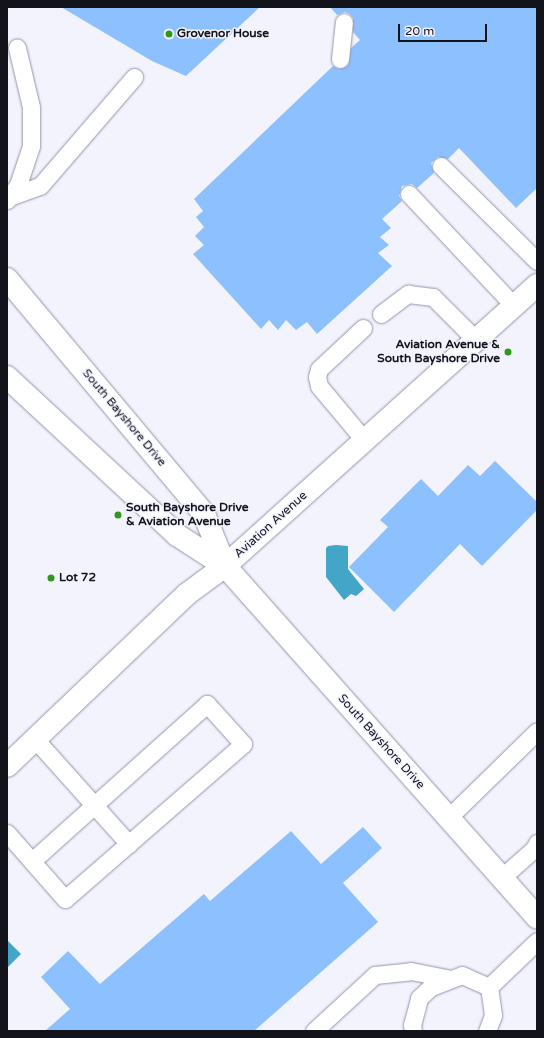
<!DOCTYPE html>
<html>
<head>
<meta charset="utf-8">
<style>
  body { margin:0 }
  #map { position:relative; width:544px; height:1038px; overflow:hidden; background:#f2f3fd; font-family:"Varela Round",sans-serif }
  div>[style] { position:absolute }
  .water>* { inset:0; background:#43a5c8 }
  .building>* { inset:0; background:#8cc0fe }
  .roads { filter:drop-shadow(0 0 1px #9294ab) drop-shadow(0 0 1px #9294ab) }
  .service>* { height:17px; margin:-8.5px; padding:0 8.5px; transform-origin:8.5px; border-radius:8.5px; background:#fff }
  .minor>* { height:22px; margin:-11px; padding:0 11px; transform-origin:11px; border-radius:11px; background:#fff }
  .tertiary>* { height:22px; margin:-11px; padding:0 11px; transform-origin:11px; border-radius:11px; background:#fff }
  .secondary>* { height:22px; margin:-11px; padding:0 11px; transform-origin:11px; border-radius:11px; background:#fff }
  .dots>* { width:11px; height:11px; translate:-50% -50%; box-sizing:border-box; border:2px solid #f2f3fd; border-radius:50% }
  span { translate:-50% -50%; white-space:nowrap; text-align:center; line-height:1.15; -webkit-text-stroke:3px #f2f3fd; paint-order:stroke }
  .poi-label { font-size:12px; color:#12131b; font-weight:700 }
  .left { translate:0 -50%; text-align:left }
  .right { translate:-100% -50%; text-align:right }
  .street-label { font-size:12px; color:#12131b }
  .frame { position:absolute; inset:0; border:8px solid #12131b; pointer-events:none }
  .scale { position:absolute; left:398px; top:24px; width:89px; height:18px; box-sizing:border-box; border:2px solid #12131b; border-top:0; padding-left:5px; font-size:12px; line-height:14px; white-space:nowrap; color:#12131b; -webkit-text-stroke:3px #f2f3fd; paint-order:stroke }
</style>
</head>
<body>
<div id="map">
  <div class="water">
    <i style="clip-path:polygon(336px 545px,348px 546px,348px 569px,364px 589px,356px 596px,351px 594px,344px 600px,326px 577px,326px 548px,328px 546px)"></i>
    <i style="clip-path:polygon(7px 940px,21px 954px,7px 968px)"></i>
  </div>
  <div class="building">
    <i style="clip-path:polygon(61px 7px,260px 7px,186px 76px,152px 61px)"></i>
    <i style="clip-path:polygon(330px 7px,537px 7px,537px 188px,516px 208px,459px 148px,448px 159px,438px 157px,431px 163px,434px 173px,417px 188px,412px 184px,402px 186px,399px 196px,402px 201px,382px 219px,391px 228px,380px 237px,389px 245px,378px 253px,392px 266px,317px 334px,307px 322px,296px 330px,286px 320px,278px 330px,269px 320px,261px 329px,193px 254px,204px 245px,195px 236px,204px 227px,196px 217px,203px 211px,194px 199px,333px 66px,339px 69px,348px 65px,351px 48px,360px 40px,353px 32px,353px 18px,350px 14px,345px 12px,337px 15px)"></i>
    <i style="clip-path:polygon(495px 461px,537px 502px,537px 510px,482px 566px,460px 544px,394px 612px,349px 567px,388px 527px,380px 520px,421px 479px,438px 496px,468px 465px,480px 476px)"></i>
    <i style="clip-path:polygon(363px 827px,382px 848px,343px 883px,378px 922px,254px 1031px,45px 1031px,70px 1009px,41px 977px,68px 951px,100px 984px,204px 894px,210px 901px,291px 831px,321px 864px)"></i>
  </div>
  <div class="roads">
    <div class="service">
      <i style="left:340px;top:59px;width:37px;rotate:-84deg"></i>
      <i style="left:441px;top:166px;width:135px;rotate:44.7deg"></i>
      <i style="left:409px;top:194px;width:154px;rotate:46.8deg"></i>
      <i style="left:9px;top:197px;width:33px;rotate:-20deg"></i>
      <i style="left:40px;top:186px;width:144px;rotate:-49.2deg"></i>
      <i style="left:7px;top:200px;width:19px;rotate:-54deg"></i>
      <i style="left:18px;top:185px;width:41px;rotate:-71.6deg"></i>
      <i style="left:31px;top:146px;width:39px;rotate:-90deg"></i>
      <i style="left:31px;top:107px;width:61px;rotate:-103.3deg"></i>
      <i style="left:381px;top:314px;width:34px;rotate:-37deg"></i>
      <i style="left:408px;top:294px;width:25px;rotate:7deg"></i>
      <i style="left:433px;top:297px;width:61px;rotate:45deg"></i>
      <i style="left:363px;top:328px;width:60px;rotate:137deg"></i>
      <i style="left:319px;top:369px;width:8px;rotate:104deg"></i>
      <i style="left:317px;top:377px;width:9px;rotate:77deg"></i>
      <i style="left:319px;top:386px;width:72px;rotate:50.1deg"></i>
      <i style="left:35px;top:739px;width:141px;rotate:48.2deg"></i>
      <i style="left:448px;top:818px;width:124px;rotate:-44.3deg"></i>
      <i style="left:7px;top:833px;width:88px;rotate:48.7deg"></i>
      <i style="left:65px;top:899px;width:236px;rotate:-41deg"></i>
      <i style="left:243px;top:744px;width:54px;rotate:-132deg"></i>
      <i style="left:207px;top:704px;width:235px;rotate:138.1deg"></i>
      <i style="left:501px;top:878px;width:44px;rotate:-41.3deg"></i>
      <i style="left:534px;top:849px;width:7px;rotate:-63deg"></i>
      <i style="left:489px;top:987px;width:66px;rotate:-43.8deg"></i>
      <i style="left:314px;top:1031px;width:83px;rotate:-42.6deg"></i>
      <i style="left:375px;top:975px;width:36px;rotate:-6deg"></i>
      <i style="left:411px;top:971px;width:41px;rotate:11.3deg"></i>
      <i style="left:413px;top:1031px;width:6px;rotate:-99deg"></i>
      <i style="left:412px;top:1025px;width:28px;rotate:-75deg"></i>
      <i style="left:419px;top:998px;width:16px;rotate:-43deg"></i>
      <i style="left:431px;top:987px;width:33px;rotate:-21deg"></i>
      <i style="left:462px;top:975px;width:30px;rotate:24deg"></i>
      <i style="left:487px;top:1031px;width:17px;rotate:-69deg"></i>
      <i style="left:493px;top:1015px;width:28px;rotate:-98deg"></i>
    </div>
    <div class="minor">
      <i style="left:7px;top:766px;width:249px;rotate:-43.7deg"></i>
      <i style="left:187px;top:594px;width:47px;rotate:-36.4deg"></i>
    </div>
    <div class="tertiary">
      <i style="left:225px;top:566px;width:420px;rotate:-42deg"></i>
    </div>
    <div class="secondary">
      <i style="left:7px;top:279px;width:307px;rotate:50deg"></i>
      <i style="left:204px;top:514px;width:56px;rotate:68deg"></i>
      <i style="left:7px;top:377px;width:232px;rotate:42.9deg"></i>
      <i style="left:177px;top:535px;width:57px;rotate:32.9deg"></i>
      <i style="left:225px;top:566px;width:470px;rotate:48.4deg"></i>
    </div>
  </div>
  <div class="dots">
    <i style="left:169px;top:34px;background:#33971c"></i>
    <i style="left:508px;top:352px;background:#33971c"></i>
    <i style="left:118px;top:515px;background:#33971c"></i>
    <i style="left:51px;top:578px;background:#33971c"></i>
  </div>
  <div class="poi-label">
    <span class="left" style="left:177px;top:34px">Grovenor House</span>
    <span class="right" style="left:500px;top:352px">Aviation Avenue &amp;<br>South Bayshore Drive</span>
    <span class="left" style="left:126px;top:515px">South Bayshore Drive<br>&amp; Aviation Avenue</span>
    <span class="left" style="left:59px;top:578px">Lot 72</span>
  </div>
  <div class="street-label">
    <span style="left:124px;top:418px;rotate:50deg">South Bayshore Drive</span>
    <span style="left:271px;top:525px;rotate:-42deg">Aviation Avenue</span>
    <span style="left:381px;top:742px;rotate:48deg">South Bayshore Drive</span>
  </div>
  <div class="frame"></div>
  <div class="scale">20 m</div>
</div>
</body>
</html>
